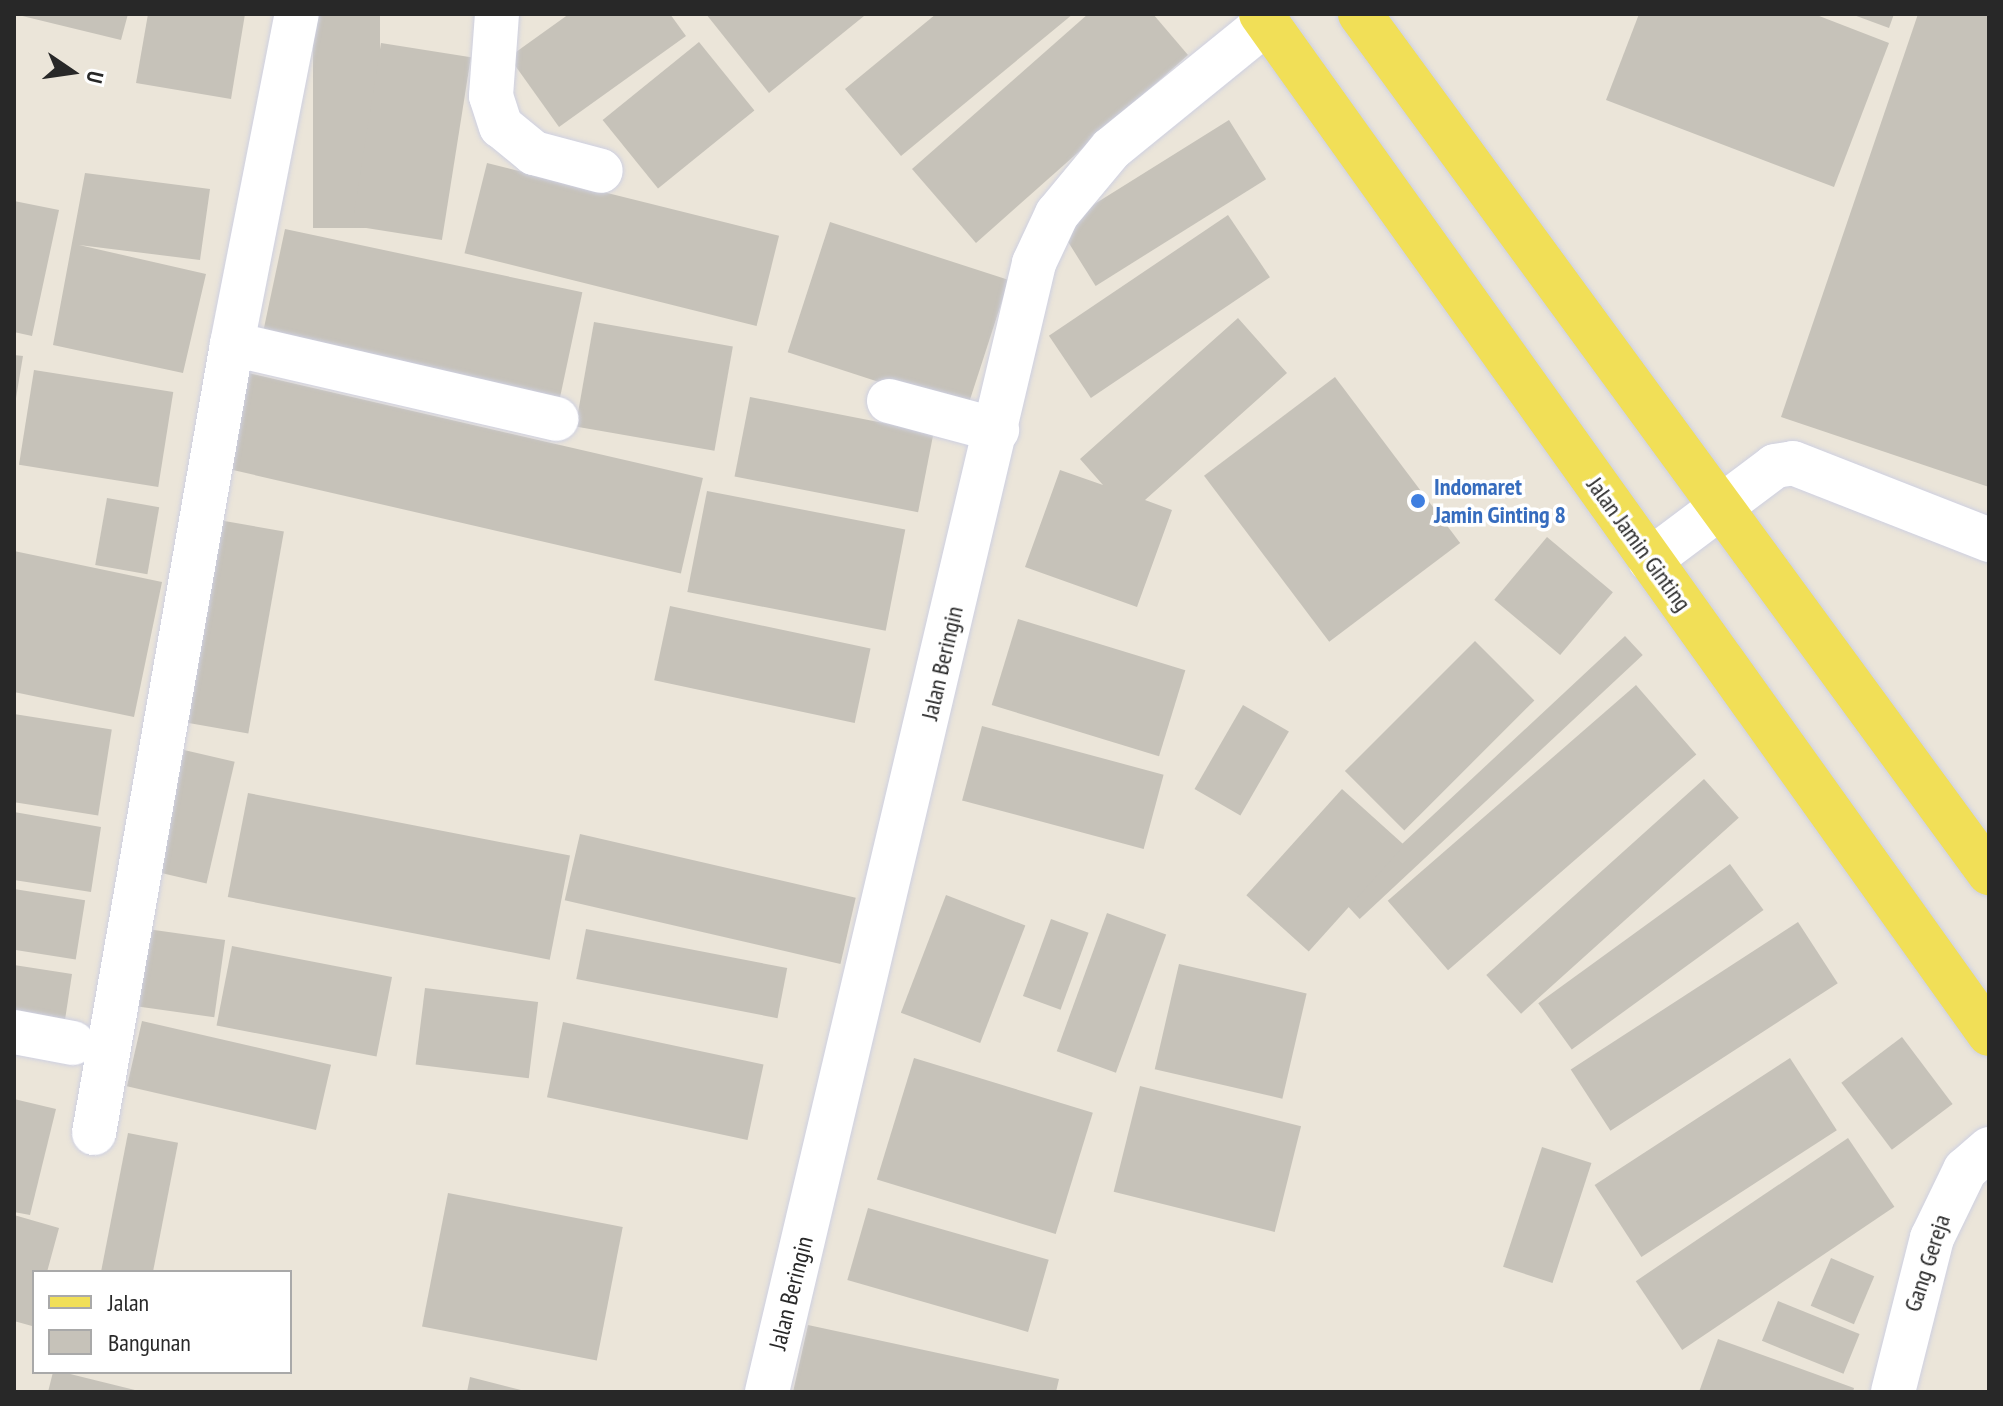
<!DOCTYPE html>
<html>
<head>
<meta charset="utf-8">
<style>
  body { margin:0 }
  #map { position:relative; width:2003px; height:1406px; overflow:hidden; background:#ebe5d9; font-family:"PT Sans Narrow",sans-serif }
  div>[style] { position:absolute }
  .building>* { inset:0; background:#c6c2b9; transform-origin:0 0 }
  .roads { filter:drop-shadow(0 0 2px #ced0e1) drop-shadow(0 0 2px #ced0e1) }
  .minor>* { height:44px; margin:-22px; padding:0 22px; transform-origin:22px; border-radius:22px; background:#fff }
  .major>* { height:44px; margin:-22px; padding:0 22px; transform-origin:22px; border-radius:22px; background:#f1df57 }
  .dots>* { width:22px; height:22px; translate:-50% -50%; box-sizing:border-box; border:4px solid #fff; border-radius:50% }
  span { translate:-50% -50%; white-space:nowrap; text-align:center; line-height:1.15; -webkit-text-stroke:7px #fff; paint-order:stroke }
  .shop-label { font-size:24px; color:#366cbe; font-weight:700 }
  .left { translate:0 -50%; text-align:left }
  .street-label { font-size:24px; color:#282828 }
  .frame { position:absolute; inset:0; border:16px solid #282828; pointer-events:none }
  .legend { position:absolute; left:32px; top:1270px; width:260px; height:104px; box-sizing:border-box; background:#fff; border:2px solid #a9a9a9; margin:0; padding:10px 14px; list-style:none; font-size:24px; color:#282828 }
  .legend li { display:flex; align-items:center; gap:16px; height:40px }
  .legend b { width:40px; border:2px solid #a9a9a9 }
  .north { position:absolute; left:32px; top:32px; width:80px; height:80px; -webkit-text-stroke:6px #fff; paint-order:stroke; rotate:103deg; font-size:22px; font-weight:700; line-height:32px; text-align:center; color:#282828 }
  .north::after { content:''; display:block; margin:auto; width:28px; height:36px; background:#282828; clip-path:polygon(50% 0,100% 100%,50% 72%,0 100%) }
</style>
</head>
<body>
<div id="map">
  <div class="building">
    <i style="clip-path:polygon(14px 14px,128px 14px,121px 40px)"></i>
    <i style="clip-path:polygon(148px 14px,245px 14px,231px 99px,136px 83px)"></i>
    <i style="left:313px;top:14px;width:67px;height:214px"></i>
    <i style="clip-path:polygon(569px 14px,670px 14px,686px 36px,559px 127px,509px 57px)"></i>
    <i style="clip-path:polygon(706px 14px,863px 14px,864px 16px,769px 93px)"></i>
    <i style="clip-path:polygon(936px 14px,1073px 14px,901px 156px,845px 89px)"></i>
    <i style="clip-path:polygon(1088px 14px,1153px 14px,1188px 55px,976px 243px,912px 169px)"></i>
    <i style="clip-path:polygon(1639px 14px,1814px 14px,1889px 43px,1834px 187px,1606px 100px)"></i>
    <i style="clip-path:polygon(1851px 14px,1894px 14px,1889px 28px)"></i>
    <i style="clip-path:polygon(1918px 14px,1989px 14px,1989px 487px,1781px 417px)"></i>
    <i style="left:699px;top:42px;width:88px;height:124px;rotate:51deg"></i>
    <i style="left:381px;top:43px;width:91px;height:185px;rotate:9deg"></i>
    <i style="left:1229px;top:120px;width:70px;height:201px;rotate:58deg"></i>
    <i style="left:487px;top:163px;width:301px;height:93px;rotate:14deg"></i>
    <i style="clip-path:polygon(85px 173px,210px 189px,200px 260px,79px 245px,206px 274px,183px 373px,53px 345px)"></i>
    <i style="clip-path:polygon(14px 201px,59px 210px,32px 336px,14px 332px)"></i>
    <i style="left:1228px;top:215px;width:75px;height:216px;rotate:56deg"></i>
    <i style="left:830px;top:222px;width:188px;height:137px;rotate:18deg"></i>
    <i style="left:285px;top:229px;width:304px;height:117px;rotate:12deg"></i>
    <i style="clip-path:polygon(1238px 318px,1287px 373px,1145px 500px,1172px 510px,1137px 607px,1025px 567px,1060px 470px,1103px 485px,1080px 459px)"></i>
    <i style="left:594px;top:322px;width:141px;height:106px;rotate:10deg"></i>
    <i style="clip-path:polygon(14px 355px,23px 356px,16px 398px,14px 398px)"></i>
    <i style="left:34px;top:370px;width:141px;height:96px;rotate:9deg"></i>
    <i style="left:244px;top:372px;width:471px;height:98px;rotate:13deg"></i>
    <i style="left:1335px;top:377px;width:208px;height:164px;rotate:53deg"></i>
    <i style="left:750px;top:397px;width:187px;height:81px;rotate:11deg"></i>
    <i style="left:707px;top:491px;width:202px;height:103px;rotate:11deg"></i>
    <i style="left:107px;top:498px;width:53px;height:68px;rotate:10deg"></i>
    <i style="left:213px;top:519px;width:72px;height:205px;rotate:10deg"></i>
    <i style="left:1547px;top:537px;width:86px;height:82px;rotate:40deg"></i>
    <i style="clip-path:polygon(14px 551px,162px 582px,134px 717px,14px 692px)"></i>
    <i style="left:670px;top:606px;width:205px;height:76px;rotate:12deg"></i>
    <i style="left:1018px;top:619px;width:175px;height:90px;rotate:17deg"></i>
    <i style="left:1625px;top:636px;width:26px;height:387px;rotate:47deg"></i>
    <i style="left:1475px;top:641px;width:84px;height:184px;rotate:45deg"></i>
    <i style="left:1636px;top:685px;width:92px;height:329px;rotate:49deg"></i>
    <i style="left:1243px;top:705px;width:53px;height:97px;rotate:30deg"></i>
    <i style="left:14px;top:714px;width:99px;height:87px;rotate:9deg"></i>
    <i style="left:982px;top:726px;width:188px;height:77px;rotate:15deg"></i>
    <i style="left:184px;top:750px;width:52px;height:125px;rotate:13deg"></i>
    <i style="left:1704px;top:779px;width:52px;height:293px;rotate:48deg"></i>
    <i style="left:1342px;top:789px;width:84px;height:143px;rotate:42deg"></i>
    <i style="left:248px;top:793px;width:328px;height:106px;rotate:11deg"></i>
    <i style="clip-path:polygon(14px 812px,101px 827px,91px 892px,14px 880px)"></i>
    <i style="left:580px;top:834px;width:283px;height:68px;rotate:13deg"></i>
    <i style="left:1730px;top:864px;width:57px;height:237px;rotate:54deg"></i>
    <i style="left:14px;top:889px;width:72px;height:60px;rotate:9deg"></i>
    <i style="left:946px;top:895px;width:85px;height:126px;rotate:21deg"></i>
    <i style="left:1107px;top:913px;width:63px;height:147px;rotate:20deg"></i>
    <i style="left:1051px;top:919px;width:40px;height:82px;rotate:20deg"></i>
    <i style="left:1798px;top:922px;width:73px;height:271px;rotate:57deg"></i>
    <i style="left:133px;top:927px;width:93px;height:78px;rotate:8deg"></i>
    <i style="left:586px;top:929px;width:205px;height:51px;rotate:11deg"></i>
    <i style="left:232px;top:946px;width:163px;height:81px;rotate:11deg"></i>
    <i style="left:1179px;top:964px;width:131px;height:108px;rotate:13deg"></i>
    <i style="clip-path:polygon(14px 965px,72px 974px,63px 1033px,14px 1026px)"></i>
    <i style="left:425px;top:988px;width:114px;height:77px;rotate:7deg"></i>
    <i style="left:142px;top:1021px;width:194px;height:67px;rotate:13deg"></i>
    <i style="left:563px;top:1022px;width:205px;height:77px;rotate:12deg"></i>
    <i style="left:1902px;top:1037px;width:84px;height:76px;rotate:53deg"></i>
    <i style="left:914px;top:1058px;width:187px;height:127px;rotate:17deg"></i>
    <i style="left:1790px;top:1058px;width:86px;height:233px;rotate:57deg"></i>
    <i style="left:1140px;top:1086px;width:166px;height:109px;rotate:14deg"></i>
    <i style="clip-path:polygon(14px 1099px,56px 1109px,30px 1215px,14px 1212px)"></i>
    <i style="left:128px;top:1133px;width:51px;height:142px;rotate:11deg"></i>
    <i style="left:1848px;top:1138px;width:83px;height:256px;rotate:56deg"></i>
    <i style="left:1542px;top:1147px;width:52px;height:126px;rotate:18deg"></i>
    <i style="left:448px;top:1193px;width:178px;height:136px;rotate:11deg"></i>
    <i style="left:868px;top:1208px;width:188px;height:75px;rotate:16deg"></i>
    <i style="clip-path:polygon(14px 1215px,59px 1228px,47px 1272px,34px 1272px,32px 1326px,14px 1321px)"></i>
    <i style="left:1831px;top:1258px;width:47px;height:52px;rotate:23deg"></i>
    <i style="left:1778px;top:1301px;width:88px;height:43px;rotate:22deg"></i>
    <i style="clip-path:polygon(808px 1325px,1059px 1379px,1056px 1392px,793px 1392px)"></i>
    <i style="clip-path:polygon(1718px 1339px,1854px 1388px,1853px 1392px,1699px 1392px)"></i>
    <i style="clip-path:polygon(53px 1372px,62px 1372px,143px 1392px,48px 1392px)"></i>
    <i style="clip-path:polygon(470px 1377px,525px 1391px,525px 1392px,467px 1392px)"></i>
  </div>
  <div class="roads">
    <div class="minor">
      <i style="left:497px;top:14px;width:82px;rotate:94.2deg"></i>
      <i style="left:491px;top:96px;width:32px;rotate:72deg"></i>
      <i style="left:501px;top:126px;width:43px;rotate:39.3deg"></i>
      <i style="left:534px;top:153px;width:69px;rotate:15deg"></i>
      <i style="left:232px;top:344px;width:333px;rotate:13deg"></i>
      <i style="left:889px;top:401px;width:112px;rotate:15deg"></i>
      <i style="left:1650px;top:560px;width:156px;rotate:-36.9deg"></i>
      <i style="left:1775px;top:466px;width:18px;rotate:-9deg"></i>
      <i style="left:1793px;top:463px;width:211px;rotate:21.4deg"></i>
      <i style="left:14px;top:1032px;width:60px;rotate:10.6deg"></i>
      <i style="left:94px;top:1133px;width:801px;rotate:-80.08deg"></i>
      <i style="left:232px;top:344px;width:336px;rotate:-78.9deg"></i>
      <i style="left:767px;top:1392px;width:1160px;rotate:-76.69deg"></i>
      <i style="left:1034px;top:263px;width:54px;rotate:-64.9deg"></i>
      <i style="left:1057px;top:214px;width:85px;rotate:-50.3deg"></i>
      <i style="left:1111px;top:149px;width:201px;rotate:-39.1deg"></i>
      <i style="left:1893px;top:1392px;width:159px;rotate:-75.8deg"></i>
      <i style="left:1932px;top:1238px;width:76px;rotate:-64.1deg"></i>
      <i style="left:1965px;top:1170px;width:32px;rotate:-41deg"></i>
    </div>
    <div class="major">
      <i style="left:1261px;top:14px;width:1253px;rotate:54.48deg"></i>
      <i style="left:1360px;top:14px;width:1065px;rotate:53.79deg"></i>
    </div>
  </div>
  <div class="dots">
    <i style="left:1418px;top:501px;background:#3f7fe0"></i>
  </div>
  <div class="shop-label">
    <span class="left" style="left:1434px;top:501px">Indomaret<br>Jamin Ginting 8</span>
  </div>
  <div class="street-label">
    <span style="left:1639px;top:544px;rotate:54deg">Jalan Jamin Ginting</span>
    <span style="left:942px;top:663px;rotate:-77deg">Jalan Beringin</span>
    <span style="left:1927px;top:1263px;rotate:-72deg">Gang Gereja</span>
    <span style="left:791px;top:1293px;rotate:-76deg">Jalan Beringin</span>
  </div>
  <div class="frame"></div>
  <ul class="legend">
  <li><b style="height:10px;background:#f1df57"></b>Jalan</li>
  <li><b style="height:22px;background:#c6c2b9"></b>Bangunan</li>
  </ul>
  <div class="north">U</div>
</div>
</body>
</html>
